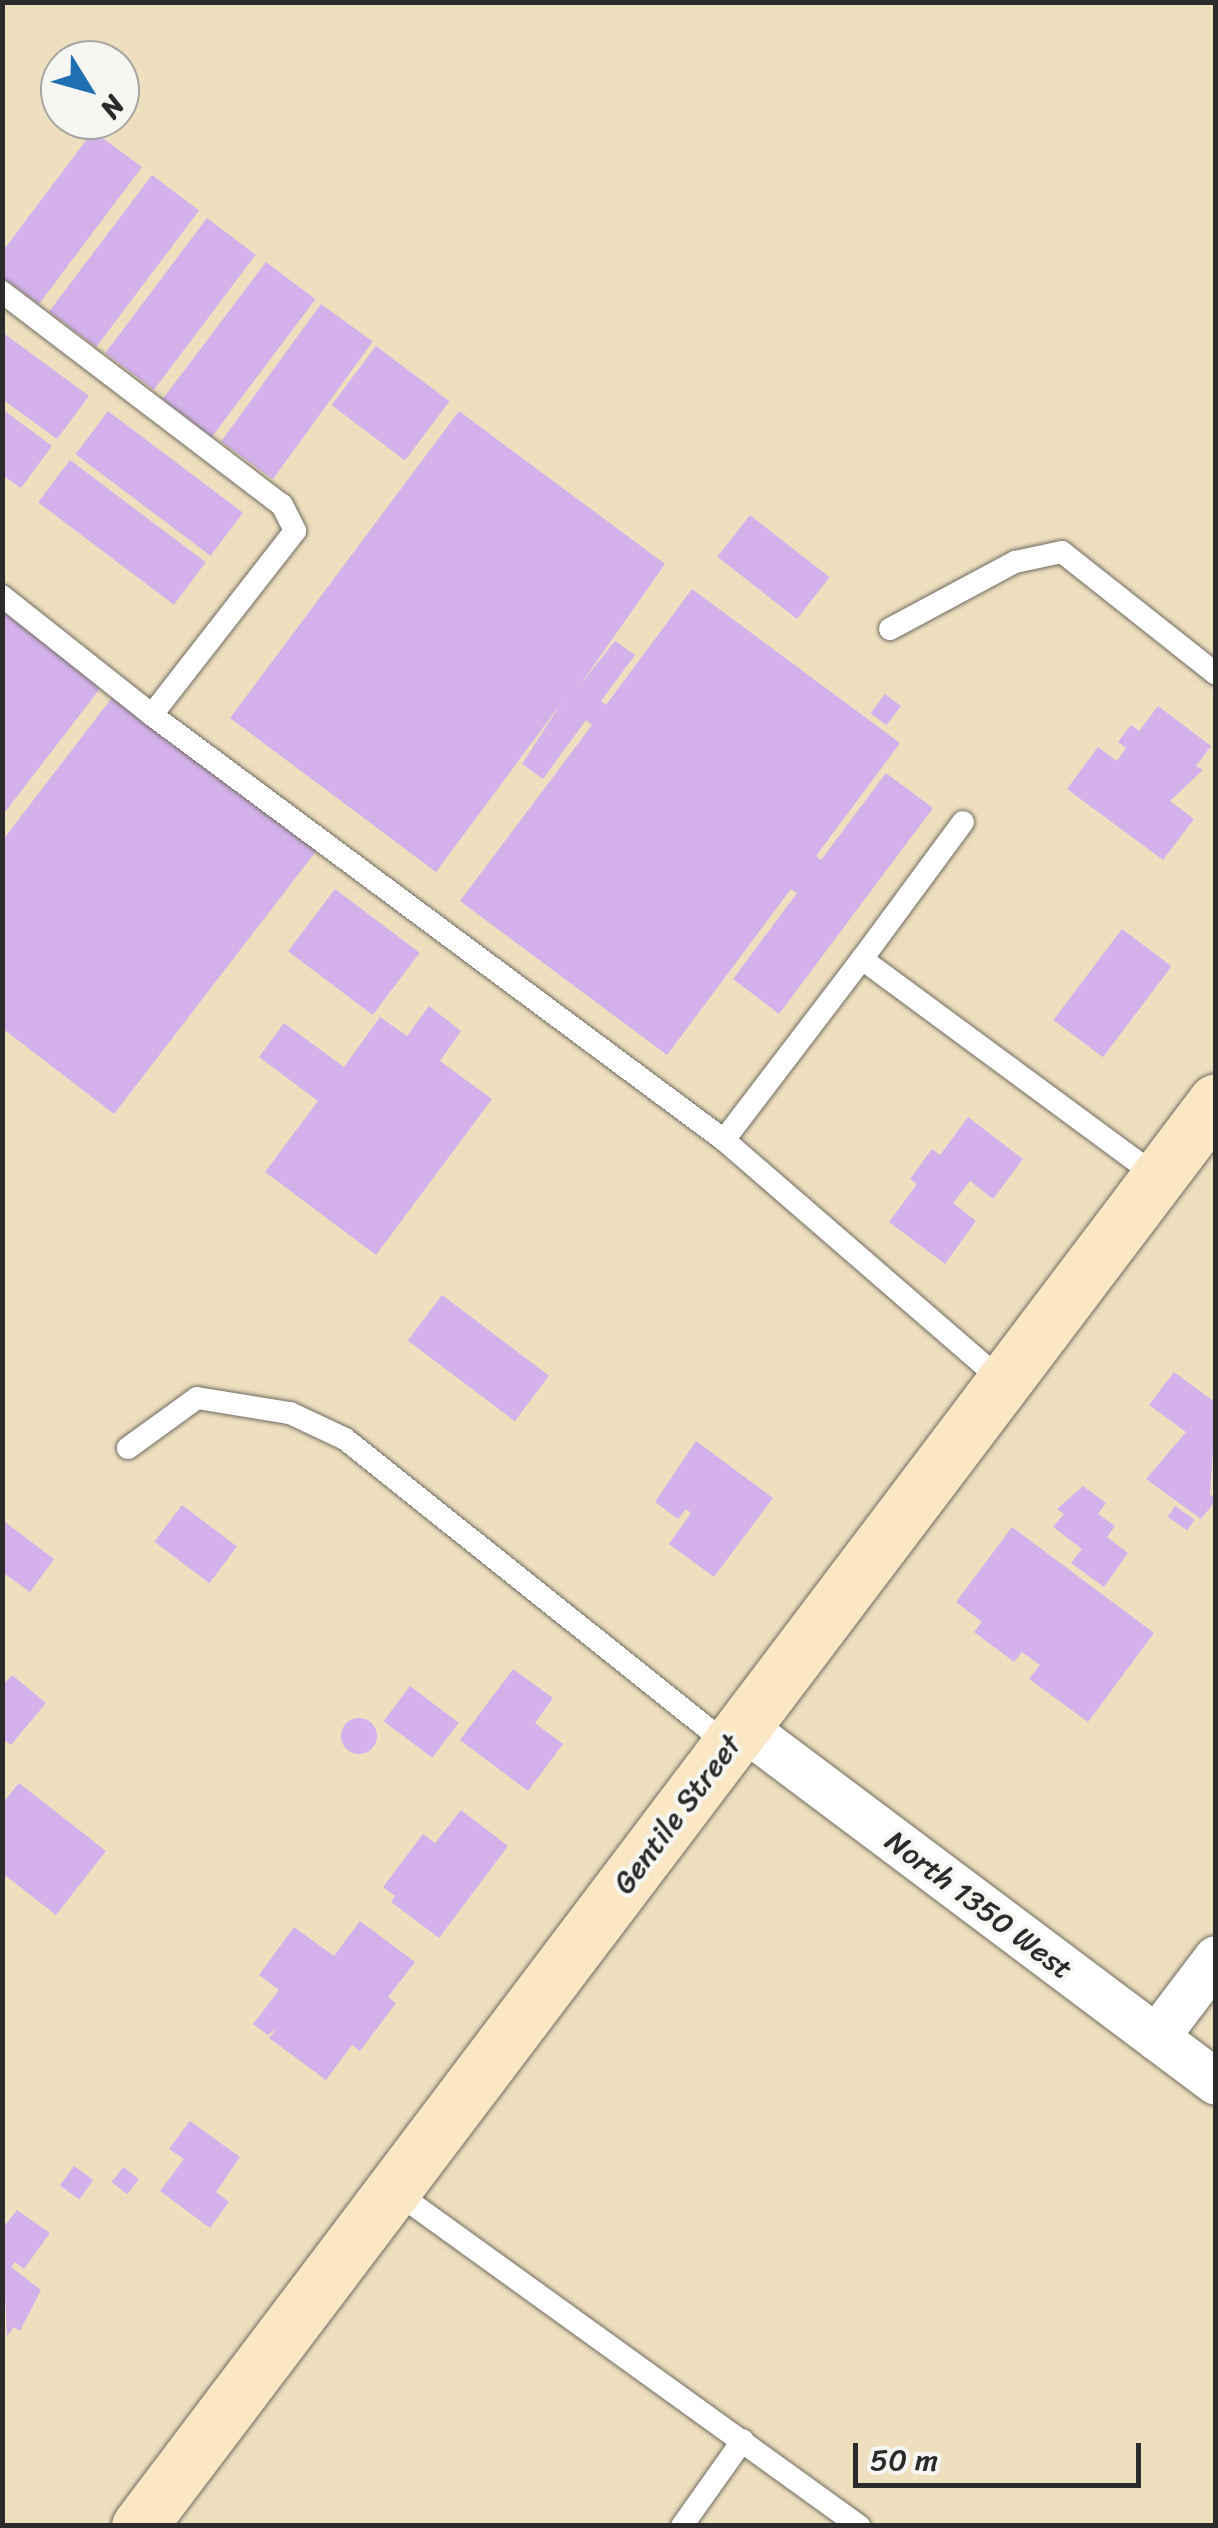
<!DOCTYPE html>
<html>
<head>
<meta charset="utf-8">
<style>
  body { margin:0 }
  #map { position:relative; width:1218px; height:2528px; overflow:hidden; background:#eee0bf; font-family:Sriracha,sans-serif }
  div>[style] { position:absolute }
  .building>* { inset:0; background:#d3b2eb; transform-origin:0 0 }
  .round { border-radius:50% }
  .roads { filter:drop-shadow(0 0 2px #6f6a5f) drop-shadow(0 0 2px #6f6a5f) }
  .service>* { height:22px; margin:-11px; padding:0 11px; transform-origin:11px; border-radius:11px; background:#fff }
  .minor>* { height:45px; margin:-22.5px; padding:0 22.5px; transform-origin:22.5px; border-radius:22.5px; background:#fff }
  .secondary>* { height:55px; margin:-27.5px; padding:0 27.5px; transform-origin:27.5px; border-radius:27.5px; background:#fae7c3 }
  span { translate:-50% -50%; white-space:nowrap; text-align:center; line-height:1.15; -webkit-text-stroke:8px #f6f6f2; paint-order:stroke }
  .street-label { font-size:30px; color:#2b2b2b }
  .frame { position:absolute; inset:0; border:5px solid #2b2b2b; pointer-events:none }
  .north { position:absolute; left:40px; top:40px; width:100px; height:100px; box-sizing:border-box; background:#f6f6f2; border:2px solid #a5a5a2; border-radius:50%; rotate:127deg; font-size:28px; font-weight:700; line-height:40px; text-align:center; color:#2b2b2b }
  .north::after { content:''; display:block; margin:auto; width:35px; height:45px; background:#1f6fb2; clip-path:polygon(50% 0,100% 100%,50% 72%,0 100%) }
  .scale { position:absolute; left:853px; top:2443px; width:288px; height:45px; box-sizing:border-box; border:5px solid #2b2b2b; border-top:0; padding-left:12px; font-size:30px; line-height:35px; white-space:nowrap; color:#2b2b2b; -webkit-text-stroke:8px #f6f6f2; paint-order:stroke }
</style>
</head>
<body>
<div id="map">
  <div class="building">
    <i style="clip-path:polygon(93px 131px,142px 167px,39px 304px,2px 277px,2px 252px)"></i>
    <i style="left:152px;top:175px;width:59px;height:171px;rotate:37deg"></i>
    <i style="left:207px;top:218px;width:61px;height:169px;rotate:37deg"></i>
    <i style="left:266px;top:262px;width:62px;height:172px;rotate:37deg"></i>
    <i style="left:321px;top:304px;width:64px;height:170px;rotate:36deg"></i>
    <i style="clip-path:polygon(2px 332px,89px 396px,57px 439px,2px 399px)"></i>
    <i style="left:376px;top:346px;width:92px;height:74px;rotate:37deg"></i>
    <i style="clip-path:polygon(2px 409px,52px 446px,21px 488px,2px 475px)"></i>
    <i style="left:108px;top:411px;width:169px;height:54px;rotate:37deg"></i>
    <i style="clip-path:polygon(459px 411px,665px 564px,580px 685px,615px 641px,635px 655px,601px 701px,606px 705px,692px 589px,900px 743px,816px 856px,821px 860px,886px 773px,933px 808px,779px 1014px,733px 979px,797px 893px,791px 889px,667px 1055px,460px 901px,592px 725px,586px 720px,543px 779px,522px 764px,562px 702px,436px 872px,230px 718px)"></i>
    <i style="left:70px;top:460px;width:170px;height:53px;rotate:37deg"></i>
    <i style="left:750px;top:515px;width:101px;height:53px;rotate:38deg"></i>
    <i style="clip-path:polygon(2px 610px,102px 686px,2px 816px)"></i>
    <i style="left:885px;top:694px;width:20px;height:24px;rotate:37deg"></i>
    <i style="clip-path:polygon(114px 695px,317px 850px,114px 1114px,2px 1028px,2px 841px)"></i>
    <i style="clip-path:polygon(1158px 706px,1211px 746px,1196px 766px,1203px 770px,1170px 801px,1194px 819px,1163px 860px,1067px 789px,1098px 747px,1117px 761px,1126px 748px,1118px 742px,1131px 725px,1139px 731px)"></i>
    <i style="left:335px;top:889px;width:106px;height:78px;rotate:37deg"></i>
    <i style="left:1122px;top:929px;width:62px;height:114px;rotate:37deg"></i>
    <i style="clip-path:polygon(429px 1006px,461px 1031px,440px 1061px,492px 1099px,376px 1255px,265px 1172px,318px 1101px,259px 1057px,284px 1023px,344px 1067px,380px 1017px,407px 1036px)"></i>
    <i style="clip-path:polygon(968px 1117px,1023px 1159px,993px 1199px,970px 1181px,953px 1203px,976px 1221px,945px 1264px,889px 1222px,917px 1184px,910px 1179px,932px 1149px,940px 1155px)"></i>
    <i style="left:442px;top:1295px;width:134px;height:57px;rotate:37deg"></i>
    <i style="clip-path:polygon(1174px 1372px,1216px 1403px,1210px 1494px,1216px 1500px,1201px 1519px,1146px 1479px,1186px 1432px,1149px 1405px)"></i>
    <i style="clip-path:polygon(696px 1441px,773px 1498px,714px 1577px,669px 1544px,691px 1513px,686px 1509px,678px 1519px,655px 1502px)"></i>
    <i style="clip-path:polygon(1083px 1486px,1106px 1503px,1098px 1514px,1115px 1526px,1107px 1537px,1128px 1553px,1104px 1587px,1071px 1563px,1082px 1549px,1053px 1527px,1064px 1514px,1057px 1509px)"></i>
    <i style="left:182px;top:1505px;width:69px;height:46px;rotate:37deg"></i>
    <i style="left:1175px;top:1506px;width:24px;height:13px;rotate:35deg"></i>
    <i style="clip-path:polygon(5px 1522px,54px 1559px,30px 1592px,2px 1572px)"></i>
    <i style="clip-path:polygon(1012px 1527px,1154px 1633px,1088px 1722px,1029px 1679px,1040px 1665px,1022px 1652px,1014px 1662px,974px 1632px,982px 1622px,956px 1602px)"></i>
    <i style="clip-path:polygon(513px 1669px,553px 1698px,535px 1723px,563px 1744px,528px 1791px,460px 1740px)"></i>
    <i style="clip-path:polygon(12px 1675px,46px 1703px,11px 1745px,2px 1739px,2px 1686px)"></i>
    <i style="left:410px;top:1686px;width:61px;height:44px;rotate:37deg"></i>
    <i class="round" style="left:341px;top:1718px;width:36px;height:36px"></i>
    <i style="clip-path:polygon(19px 1783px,106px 1851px,56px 1915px,2px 1873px,2px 1804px)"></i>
    <i style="clip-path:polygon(461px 1810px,508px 1846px,439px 1938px,391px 1902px,395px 1896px,383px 1887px,423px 1834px,435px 1843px)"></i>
    <i style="clip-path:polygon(360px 1921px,415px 1962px,388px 1997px,396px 2003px,360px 2051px,352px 2045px,326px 2080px,269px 2038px,276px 2029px,268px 2035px,253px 2024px,279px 1990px,259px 1975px,294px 1927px,334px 1956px)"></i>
    <i style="clip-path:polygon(190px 2121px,240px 2157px,216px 2192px,229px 2202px,210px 2228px,160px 2191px,184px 2159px,169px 2149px)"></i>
    <i style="left:74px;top:2166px;width:24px;height:24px;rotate:36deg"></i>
    <i style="left:123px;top:2167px;width:20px;height:19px;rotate:37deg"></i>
    <i style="clip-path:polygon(17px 2210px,50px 2233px,24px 2269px,15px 2262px,11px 2267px,41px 2290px,20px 2331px,14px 2327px,7px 2336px,2px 2229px)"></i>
  </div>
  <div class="roads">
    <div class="service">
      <i style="left:2px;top:292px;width:352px;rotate:37.3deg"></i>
      <i style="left:282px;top:505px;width:29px;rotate:63deg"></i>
      <i style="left:295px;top:531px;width:233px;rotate:127.9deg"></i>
      <i style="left:2px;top:596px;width:191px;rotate:38.4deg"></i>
      <i style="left:152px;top:715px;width:713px;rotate:36.61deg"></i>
      <i style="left:724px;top:1140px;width:369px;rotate:40.9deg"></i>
      <i style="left:890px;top:629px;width:142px;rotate:-28.2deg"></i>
      <i style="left:1015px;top:562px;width:48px;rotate:-12deg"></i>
      <i style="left:1062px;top:552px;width:196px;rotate:38.4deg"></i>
      <i style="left:862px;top:959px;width:170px;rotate:-53.6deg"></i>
      <i style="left:724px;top:1140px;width:228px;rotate:-52.7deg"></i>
      <i style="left:862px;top:959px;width:368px;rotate:36.4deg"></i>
      <i style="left:128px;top:1448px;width:85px;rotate:-35.9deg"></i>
      <i style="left:197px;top:1398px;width:94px;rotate:9.2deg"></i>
      <i style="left:290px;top:1413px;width:61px;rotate:25.3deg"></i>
      <i style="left:345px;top:1439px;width:491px;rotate:38.6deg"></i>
      <i style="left:393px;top:2190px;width:575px;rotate:35.79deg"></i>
      <i style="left:682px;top:2526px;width:105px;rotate:-54.7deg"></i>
    </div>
    <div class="minor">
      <i style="left:743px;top:1727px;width:591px;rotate:36.89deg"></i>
      <i style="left:1156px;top:2037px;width:99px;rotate:-52.8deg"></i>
    </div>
    <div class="secondary">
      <i style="left:139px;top:2526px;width:1786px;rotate:-52.92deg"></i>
    </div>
  </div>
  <div class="street-label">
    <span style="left:677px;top:1814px;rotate:-53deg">Gentile Street</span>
    <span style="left:979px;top:1905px;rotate:37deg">North 1350 West</span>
  </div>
  <div class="frame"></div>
  <div class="north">N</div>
  <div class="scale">50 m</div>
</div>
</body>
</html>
